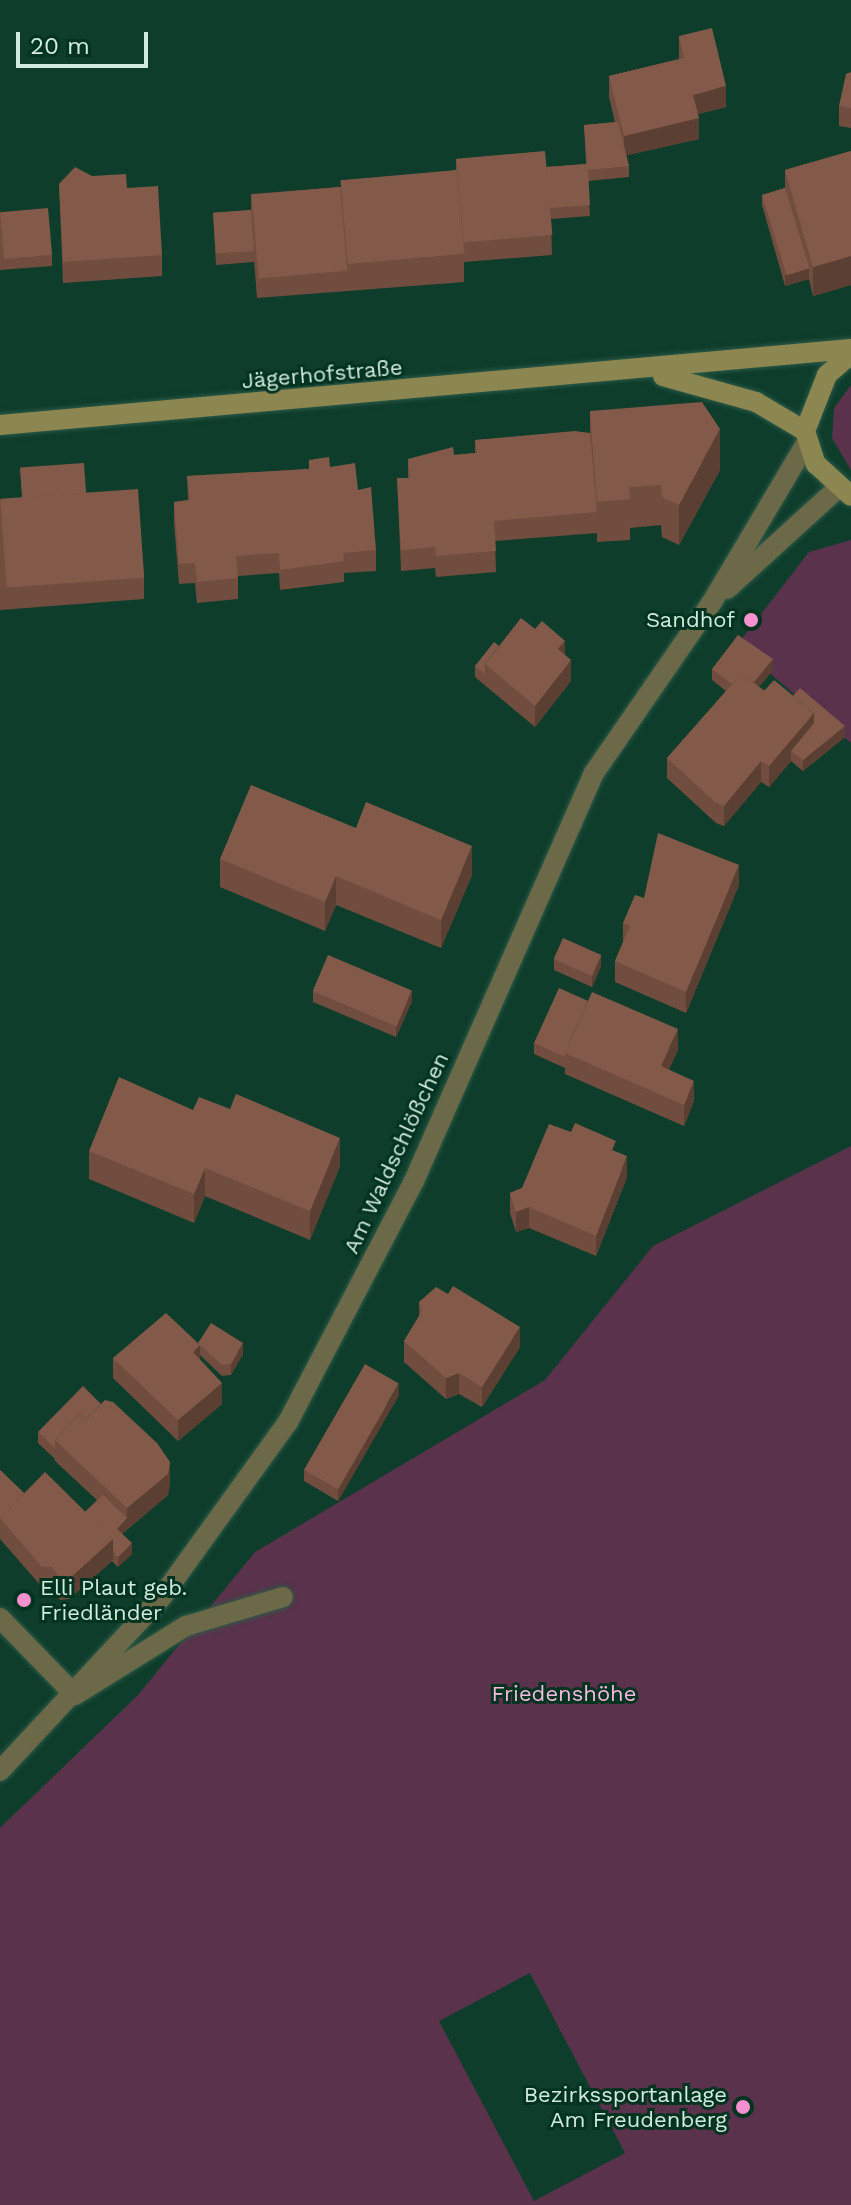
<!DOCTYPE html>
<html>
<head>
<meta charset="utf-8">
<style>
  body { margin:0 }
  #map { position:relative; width:851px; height:2205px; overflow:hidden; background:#0e3d2b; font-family:"Work Sans",sans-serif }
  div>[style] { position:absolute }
  .green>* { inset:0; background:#5a324b }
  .roads { filter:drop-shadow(0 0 2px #2e5948) drop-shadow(0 0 2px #2e5948) }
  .minor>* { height:20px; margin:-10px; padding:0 10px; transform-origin:10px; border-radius:10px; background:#6c6948 }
  .tertiary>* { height:20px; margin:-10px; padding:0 10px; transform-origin:10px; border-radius:10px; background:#6c6948 }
  .secondary>* { height:20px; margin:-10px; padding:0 10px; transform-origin:10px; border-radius:10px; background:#8c8650 }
  .wall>* { inset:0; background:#714d3f }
  .shaded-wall>* { inset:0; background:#5c3f33 }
  .building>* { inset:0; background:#835a49; transform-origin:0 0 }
  .dots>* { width:22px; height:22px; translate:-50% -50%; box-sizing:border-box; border:4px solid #013321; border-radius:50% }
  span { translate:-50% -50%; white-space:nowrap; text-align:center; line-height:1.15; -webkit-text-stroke:6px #013321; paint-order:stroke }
  .street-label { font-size:22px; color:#d3ebde }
  .poi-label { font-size:22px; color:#d3ebde }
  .right { translate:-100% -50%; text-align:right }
  .left { translate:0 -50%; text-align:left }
  .park-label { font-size:22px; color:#f8bbde }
  .scale { position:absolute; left:16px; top:32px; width:132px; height:36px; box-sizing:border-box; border:4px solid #d3ebde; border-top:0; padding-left:10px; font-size:24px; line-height:28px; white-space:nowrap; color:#d3ebde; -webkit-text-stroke:6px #013321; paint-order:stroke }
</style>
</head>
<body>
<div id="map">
  <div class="green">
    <i style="clip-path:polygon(851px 385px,851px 470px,832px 438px,834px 408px)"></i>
    <i style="clip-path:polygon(851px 540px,851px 743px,737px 645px,809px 552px)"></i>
    <i style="clip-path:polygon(evenodd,851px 1146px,851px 2205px,0 2205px,0 1828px,138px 1695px,255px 1552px,545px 1380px,653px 1246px,851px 1146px,530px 1973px,625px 2153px,534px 2201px,439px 2021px,530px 1973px)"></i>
  </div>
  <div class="roads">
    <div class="minor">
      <i style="left:0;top:1618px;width:107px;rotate:45.8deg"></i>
      <i style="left:75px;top:1695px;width:131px;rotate:-31.9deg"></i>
      <i style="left:186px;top:1626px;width:101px;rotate:-16.6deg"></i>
    </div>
    <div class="tertiary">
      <i style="left:727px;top:589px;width:150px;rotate:-42.3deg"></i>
      <i style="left:0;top:1771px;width:236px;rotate:-47.1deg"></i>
      <i style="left:161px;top:1598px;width:217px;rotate:-54.2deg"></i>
      <i style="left:288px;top:1422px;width:272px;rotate:-62.4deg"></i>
      <i style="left:414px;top:1181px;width:446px;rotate:-66.2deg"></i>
      <i style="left:594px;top:773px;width:208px;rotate:-55.4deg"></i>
      <i style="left:712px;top:602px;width:184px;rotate:-59.3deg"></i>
    </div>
    <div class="secondary">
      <i style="left:851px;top:354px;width:32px;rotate:139deg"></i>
      <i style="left:827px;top:375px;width:60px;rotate:111.4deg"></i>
      <i style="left:805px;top:431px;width:35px;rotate:72deg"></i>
      <i style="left:816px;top:464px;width:47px;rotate:42.4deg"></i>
      <i style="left:663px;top:376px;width:97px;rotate:15.6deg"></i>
      <i style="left:756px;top:402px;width:57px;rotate:30.6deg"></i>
      <i style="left:0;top:425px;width:854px;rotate:-5.1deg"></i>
    </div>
  </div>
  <div class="wall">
    <i style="clip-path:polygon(679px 36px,726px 107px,698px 114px,699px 139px,626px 155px,629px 166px,629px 177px,588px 181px,590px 216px,551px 219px,552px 255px,464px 262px,464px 282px,257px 298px,254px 260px,254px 262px,216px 265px,213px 213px,251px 210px,251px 194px,340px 187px,456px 170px,456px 159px,546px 167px,586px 164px,584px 125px,615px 122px,609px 97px,609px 76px,679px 59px)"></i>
    <i style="clip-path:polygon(851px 72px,851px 128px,839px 126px,839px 106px)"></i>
    <i style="clip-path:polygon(851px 151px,851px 285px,813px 296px,809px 279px,785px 286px,762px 205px,762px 195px,785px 188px,785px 170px)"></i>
    <i style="clip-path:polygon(92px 176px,127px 188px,162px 255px,162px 276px,63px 283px,59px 184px)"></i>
    <i style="clip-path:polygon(0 212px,52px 255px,52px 266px,0 270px)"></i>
    <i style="clip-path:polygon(590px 411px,720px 470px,679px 545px,662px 537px,661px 525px,630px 528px,630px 540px,597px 542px,597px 533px,495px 541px,496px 572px,436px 577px,435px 568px,401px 571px,397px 478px,408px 478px,408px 459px,475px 453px,475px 440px,590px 433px)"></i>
    <i style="clip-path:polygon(330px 467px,358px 490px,376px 550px,376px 571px,344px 573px,344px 582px,280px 590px,279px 573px,238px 576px,238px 599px,197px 603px,195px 583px,179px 584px,174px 523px,174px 502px,188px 500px,187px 476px,309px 469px)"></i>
    <i style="clip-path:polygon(20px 468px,86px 493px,144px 578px,144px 599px,0 610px,0 500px,22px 498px)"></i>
    <i style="clip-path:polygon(565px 654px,571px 681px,535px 727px,475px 677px,475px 666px)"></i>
    <i style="clip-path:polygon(712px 669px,773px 670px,759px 687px,845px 737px,803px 771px,791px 761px,769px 787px,761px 782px,724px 826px,716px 823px,667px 778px,667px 758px,726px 691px,712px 680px)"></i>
    <i style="clip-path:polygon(356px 828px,472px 875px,441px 948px,336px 905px,325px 931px,220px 887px,220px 859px)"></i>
    <i style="clip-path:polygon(739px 885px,686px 1013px,615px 982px,615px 961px,623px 942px,623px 923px)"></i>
    <i style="clip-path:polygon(554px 959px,601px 966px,592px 987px,554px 970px)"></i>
    <i style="clip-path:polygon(313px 991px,412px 1001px,396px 1037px,313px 1002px)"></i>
    <i style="clip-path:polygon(534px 1043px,678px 1050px,669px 1069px,694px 1101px,684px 1126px,565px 1074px,565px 1068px,534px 1054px)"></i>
    <i style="clip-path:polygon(193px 1110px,340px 1166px,310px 1240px,205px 1196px,194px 1223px,89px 1179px,89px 1151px)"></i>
    <i style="clip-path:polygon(571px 1132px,616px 1152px,627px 1177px,596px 1256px,529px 1228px,516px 1232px,510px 1213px,510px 1193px,522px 1188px)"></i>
    <i style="clip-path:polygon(448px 1294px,520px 1347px,482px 1407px,459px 1394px,446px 1399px,404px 1362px,404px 1341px,419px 1316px,419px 1302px)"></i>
    <i style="clip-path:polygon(198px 1344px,243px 1354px,231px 1375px,222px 1376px,200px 1355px,200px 1359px,222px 1404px,178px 1441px,113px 1378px,113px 1358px)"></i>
    <i style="clip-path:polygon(399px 1395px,338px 1501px,304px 1481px,304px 1470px)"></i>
    <i style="clip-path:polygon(38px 1432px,170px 1483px,168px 1495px,122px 1534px,132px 1554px,118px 1567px,112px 1561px,69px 1599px,60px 1600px,52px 1587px,42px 1587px,0 1539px,0 1470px,24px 1493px,85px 1512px,97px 1500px,55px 1461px,55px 1459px,38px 1443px)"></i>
  </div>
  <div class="shaded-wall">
    <i style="clip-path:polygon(726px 86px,726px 107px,693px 115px,693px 95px)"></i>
    <i style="clip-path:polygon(699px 118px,699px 139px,624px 156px,624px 136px)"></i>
    <i style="clip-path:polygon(851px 256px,851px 285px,813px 296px,813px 267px)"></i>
    <i style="clip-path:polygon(809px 268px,809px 279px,785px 286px,785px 275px)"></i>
    <i style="clip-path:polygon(720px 429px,720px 470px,679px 545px,679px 505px)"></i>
    <i style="clip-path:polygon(565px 641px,565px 661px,558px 649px)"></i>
    <i style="clip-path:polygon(773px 659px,773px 670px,749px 699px,749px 688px)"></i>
    <i style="clip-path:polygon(571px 660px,571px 681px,535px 727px,535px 706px)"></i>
    <i style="clip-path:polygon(814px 713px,814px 734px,791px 751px,791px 761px,769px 787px,769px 766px)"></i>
    <i style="clip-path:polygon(845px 726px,845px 737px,803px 771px,803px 760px)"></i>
    <i style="clip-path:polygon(761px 761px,761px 782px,724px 826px,724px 806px)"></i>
    <i style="clip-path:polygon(472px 846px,472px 875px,441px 948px,441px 920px)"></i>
    <i style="clip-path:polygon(739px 865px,739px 885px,686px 1013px,686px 992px)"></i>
    <i style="clip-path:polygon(336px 876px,336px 905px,325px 931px,325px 902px)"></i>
    <i style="clip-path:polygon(601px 955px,601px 966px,592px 987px,592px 976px)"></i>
    <i style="clip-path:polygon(412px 990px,412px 1001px,396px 1037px,396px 1026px)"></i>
    <i style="clip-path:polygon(678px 1029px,678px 1050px,661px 1086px,661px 1066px)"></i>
    <i style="clip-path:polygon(694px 1081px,694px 1101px,684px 1126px,684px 1105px)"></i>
    <i style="clip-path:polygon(340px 1138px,340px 1166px,310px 1240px,310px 1211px)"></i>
    <i style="clip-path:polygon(627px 1156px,627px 1177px,596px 1256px,596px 1236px)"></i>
    <i style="clip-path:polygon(205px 1168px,205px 1196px,194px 1223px,194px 1194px)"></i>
    <i style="clip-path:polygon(529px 1207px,529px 1228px,516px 1232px,516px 1212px)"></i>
    <i style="clip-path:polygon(520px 1327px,520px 1347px,482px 1407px,482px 1387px)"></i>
    <i style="clip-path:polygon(243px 1343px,243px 1354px,231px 1375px,231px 1364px)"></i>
    <i style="clip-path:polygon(200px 1345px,200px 1366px,193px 1352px)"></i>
    <i style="clip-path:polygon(459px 1373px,459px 1394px,446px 1399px,446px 1378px)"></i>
    <i style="clip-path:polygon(222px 1383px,222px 1404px,178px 1441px,178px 1420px)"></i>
    <i style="clip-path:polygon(399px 1384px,399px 1395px,338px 1501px,338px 1490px)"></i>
    <i style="clip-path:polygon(170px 1462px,170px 1483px,168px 1495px,127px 1529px,117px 1540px,117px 1529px,127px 1518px,127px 1508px)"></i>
    <i style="clip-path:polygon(113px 1539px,113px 1560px,69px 1599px,69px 1579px)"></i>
    <i style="clip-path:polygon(132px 1543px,132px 1554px,118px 1567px,118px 1557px)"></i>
  </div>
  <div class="building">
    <i style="clip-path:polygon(712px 28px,726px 86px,693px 95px,699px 118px,624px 136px,609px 76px,684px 58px,679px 36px)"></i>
    <i style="clip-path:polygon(851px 72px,851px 108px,839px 106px,846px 74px)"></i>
    <i style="clip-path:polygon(618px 122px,629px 166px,588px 170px,590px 205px,550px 208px,546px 167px,587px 164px,584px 125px)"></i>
    <i style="left:545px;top:151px;width:84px;height:89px;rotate:85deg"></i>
    <i style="clip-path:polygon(851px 151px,851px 256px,813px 267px,785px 170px)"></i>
    <i style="clip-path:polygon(75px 167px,92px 176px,126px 174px,127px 188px,158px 186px,162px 255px,63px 262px,59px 184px)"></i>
    <i style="left:457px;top:170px;width:84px;height:117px;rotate:85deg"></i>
    <i style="left:340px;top:187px;width:84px;height:89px;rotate:85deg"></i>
    <i style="left:785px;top:188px;width:84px;height:24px;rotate:73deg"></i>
    <i style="left:48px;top:208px;width:47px;height:48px;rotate:85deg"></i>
    <i style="left:251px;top:210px;width:41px;height:38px;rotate:86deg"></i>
    <i style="clip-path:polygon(702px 402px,720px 429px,679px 505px,662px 497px,661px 485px,629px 487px,630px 499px,597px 502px,590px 411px)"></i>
    <i style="clip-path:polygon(575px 431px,590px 433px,597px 512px,494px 521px,496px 551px,436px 556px,435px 547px,401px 550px,397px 478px,410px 478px,408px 459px,453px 447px,454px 455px,477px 453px,475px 440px)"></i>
    <i style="clip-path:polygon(329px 457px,330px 467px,355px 463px,358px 490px,371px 487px,376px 550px,343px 553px,344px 561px,280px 570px,279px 553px,236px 556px,238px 578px,197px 582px,195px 563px,179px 564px,174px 502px,190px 500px,187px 476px,309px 469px,309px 460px)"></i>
    <i style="left:84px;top:463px;width:30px;height:64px;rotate:86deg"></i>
    <i style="left:138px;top:489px;width:89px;height:138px;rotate:86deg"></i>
    <i style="clip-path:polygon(521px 618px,535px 629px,542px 621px,565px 641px,558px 649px,571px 660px,535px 706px,485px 664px)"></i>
    <i style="clip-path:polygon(738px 635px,773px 659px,754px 682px,742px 673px,732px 684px,712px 669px)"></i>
    <i style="clip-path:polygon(494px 642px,499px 646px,485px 664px,485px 674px,475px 666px)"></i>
    <i style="clip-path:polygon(742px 673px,764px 691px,774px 680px,814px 713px,769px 766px,761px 761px,724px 806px,716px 803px,667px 758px)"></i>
    <i style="clip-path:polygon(800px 688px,845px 726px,803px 760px,791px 751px,814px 723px,814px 713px,793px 696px)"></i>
    <i style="clip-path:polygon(251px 785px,356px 828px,366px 802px,472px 846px,441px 920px,336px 876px,325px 902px,220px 859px)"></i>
    <i style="clip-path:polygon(658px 833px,739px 865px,686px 992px,615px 961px,630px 926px,623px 923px,635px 895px,644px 898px)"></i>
    <i style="left:563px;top:938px;width:42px;height:23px;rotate:24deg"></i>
    <i style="left:328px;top:955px;width:91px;height:39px;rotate:23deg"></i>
    <i style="clip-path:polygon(559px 988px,588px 1001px,565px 1053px,565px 1057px,534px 1043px)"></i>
    <i style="clip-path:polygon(592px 992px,678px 1029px,661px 1066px,694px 1081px,684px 1105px,565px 1053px)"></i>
    <i style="clip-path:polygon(119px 1077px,193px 1110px,199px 1097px,230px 1109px,236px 1094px,340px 1138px,310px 1211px,205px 1168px,194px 1194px,89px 1151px)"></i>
    <i style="clip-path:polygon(575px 1123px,616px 1141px,612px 1150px,627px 1156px,596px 1236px,529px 1207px,516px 1212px,510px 1193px,522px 1188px,549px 1124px,571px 1132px)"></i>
    <i style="clip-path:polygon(453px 1286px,520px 1327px,482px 1387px,459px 1373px,446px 1378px,404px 1341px,422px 1311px,419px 1302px,436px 1287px,448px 1294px)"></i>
    <i style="clip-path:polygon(166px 1313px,200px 1345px,193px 1352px,222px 1383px,178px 1420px,113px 1358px)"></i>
    <i style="clip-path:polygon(211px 1323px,243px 1343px,231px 1364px,222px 1365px,198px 1343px)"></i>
    <i style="left:365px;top:1364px;width:39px;height:122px;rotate:30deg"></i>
    <i style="clip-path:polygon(83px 1386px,101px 1404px,85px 1420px,80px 1414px,55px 1440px,55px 1448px,38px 1432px)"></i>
    <i style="clip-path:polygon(105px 1400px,113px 1402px,157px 1443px,170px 1462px,168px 1474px,127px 1508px,55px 1440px,80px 1414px,85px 1420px)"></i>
    <i style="clip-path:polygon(0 1470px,24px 1493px,0 1518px)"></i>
    <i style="clip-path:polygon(45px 1472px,113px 1539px,69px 1579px,60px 1579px,52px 1567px,42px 1567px,0 1518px)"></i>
    <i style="clip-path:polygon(103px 1495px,127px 1518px,117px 1529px,132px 1543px,118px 1557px,113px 1551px,113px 1539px,85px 1512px)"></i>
  </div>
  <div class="dots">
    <i style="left:751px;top:620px;background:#f690cf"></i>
    <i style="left:24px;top:1600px;background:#f690cf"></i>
    <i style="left:743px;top:2107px;background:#f690cf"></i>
  </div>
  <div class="street-label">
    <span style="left:322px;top:374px;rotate:-5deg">Jägerhofstraße</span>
    <span style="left:396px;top:1153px;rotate:-65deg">Am Waldschlößchen</span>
  </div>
  <div class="poi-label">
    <span class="right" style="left:735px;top:620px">Sandhof</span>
    <span class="left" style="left:40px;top:1600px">Elli Plaut geb.<br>Friedländer</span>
    <span class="right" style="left:727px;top:2107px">Bezirkssportanlage<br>Am Freudenberg</span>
  </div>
  <div class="park-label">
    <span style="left:564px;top:1694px">Friedenshöhe</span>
  </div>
  <div class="scale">20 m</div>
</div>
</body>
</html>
